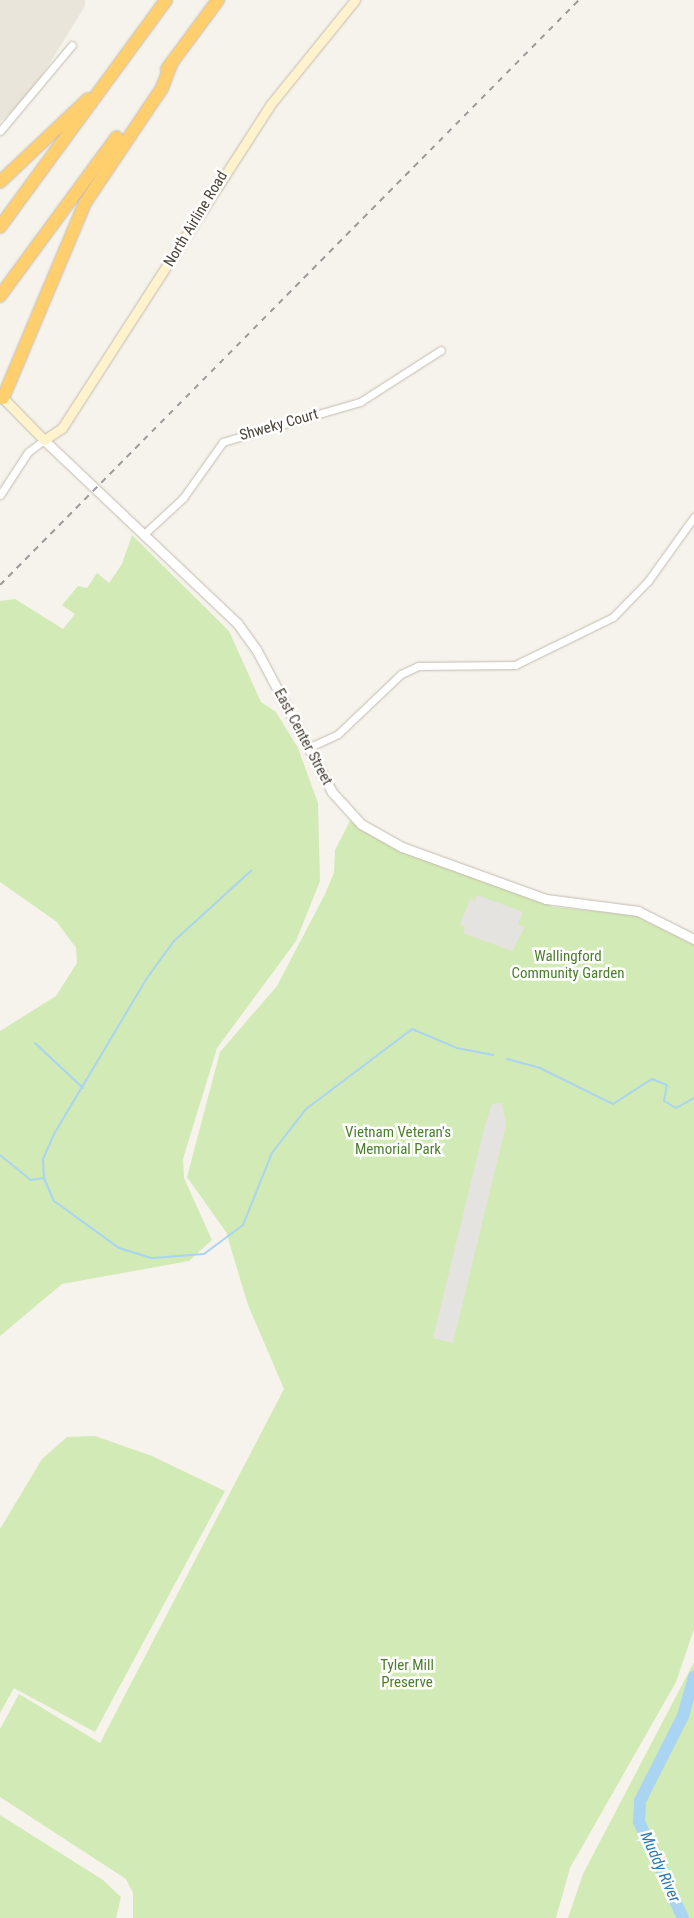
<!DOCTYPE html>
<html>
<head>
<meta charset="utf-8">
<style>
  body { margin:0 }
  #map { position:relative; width:694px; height:1918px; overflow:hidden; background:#f6f3ec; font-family:"Roboto Condensed",sans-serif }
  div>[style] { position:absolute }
  .residential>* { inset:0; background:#eae5da }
  .green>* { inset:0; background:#d2eab5 }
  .parking>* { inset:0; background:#e5e3e0 }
  .stream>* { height:2px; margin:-1px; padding:0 1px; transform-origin:1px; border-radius:1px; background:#a9d4f2 }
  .river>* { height:12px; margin:-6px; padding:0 6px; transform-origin:6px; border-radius:6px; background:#a9d4f2 }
  .roads { filter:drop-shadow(0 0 1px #c2bbae) drop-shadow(0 0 1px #c2bbae) }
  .minor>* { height:7px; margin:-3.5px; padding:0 3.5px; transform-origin:3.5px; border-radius:3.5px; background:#fff }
  .tertiary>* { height:9px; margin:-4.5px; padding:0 4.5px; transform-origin:4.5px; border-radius:4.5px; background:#fff }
  .secondary>* { height:9px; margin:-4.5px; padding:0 4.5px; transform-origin:4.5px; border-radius:4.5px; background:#fff3cd }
  .motorway>* { height:12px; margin:-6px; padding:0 6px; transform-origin:6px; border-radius:6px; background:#ffcf6e }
  .rail>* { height:2px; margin-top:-1px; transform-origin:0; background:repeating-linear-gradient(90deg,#9a9a9a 0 6px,transparent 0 12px) }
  span { translate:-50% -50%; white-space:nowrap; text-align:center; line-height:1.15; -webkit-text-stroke:5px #fff; paint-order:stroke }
  .street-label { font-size:15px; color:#4b4439 }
  .park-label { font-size:15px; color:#4a7f2a }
  .water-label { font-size:16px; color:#2e7ab2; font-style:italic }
</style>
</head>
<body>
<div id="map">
  <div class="residential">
    <i style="clip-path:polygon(0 0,85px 0,85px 6px,30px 95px,0 122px)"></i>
  </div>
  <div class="green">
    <i style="clip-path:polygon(132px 535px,229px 631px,261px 702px,276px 712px,298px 748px,318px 803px,320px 881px,296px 941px,217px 1048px,183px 1159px,184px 1178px,212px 1240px,189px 1261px,62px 1284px,0 1336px,0 1031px,56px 996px,77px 963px,76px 948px,57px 922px,0 882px,0 601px,15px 599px,63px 629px,75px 614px,62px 605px,78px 586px,87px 588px,97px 573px,109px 583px,122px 564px)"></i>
    <i style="clip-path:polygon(350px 821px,400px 851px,554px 907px,634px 915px,694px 945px,694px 1629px,676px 1682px,570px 1868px,556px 1918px,133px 1918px,133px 1893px,126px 1879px,0 1797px,0 1729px,19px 1694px,100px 1743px,284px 1389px,248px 1305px,226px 1232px,187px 1177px,220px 1052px,277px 986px,324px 896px,334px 873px,335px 850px)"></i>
    <i style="clip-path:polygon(95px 1436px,152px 1456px,225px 1491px,95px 1732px,14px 1688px,0 1713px,0 1529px,42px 1459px,67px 1437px)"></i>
    <i style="clip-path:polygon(694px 1662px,694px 1918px,568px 1918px,583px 1874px)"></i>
    <i style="clip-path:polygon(0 1815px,103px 1880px,121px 1897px,116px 1918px,0 1918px)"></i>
  </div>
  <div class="parking">
    <i style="clip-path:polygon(477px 895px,523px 912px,518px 924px,525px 927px,512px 951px,463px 933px,465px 927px,460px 925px,470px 899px,475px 901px)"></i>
    <i style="clip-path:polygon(502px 1103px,506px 1125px,453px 1343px,433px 1338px,484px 1129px,492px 1104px)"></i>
  </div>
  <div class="stream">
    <i style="left:35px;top:1043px;width:66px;rotate:43.2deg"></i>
    <i style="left:507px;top:1059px;width:34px;rotate:15deg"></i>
    <i style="left:540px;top:1068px;width:81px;rotate:26.3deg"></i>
    <i style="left:613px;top:1104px;width:46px;rotate:-32.7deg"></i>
    <i style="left:652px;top:1079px;width:16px;rotate:22deg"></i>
    <i style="left:667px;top:1085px;width:16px;rotate:101deg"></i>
    <i style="left:664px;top:1101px;width:14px;rotate:30deg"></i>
    <i style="left:676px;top:1108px;width:21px;rotate:-29deg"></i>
    <i style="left:0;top:1155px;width:40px;rotate:39deg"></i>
    <i style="left:31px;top:1180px;width:13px;rotate:-9deg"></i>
    <i style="left:44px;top:1178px;width:25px;rotate:67deg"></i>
    <i style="left:54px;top:1201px;width:80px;rotate:35.9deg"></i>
    <i style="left:119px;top:1248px;width:34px;rotate:17deg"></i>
    <i style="left:152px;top:1258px;width:52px;rotate:-4.4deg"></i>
    <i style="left:204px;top:1254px;width:49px;rotate:-36.6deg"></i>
    <i style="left:243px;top:1225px;width:78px;rotate:-68.1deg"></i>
    <i style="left:272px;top:1153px;width:56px;rotate:-52.3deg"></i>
    <i style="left:306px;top:1109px;width:133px;rotate:-37deg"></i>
    <i style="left:412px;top:1029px;width:49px;rotate:22.9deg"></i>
    <i style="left:457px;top:1048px;width:37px;rotate:11deg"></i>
    <i style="left:44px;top:1178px;width:19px;rotate:-93deg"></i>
    <i style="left:43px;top:1159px;width:27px;rotate:-66deg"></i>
    <i style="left:54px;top:1134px;width:182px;rotate:-59.2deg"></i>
    <i style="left:147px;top:978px;width:46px;rotate:-53.9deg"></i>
    <i style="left:174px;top:941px;width:105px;rotate:-42.3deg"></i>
  </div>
  <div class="river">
    <i style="left:683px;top:1918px;width:106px;rotate:-114.6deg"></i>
    <i style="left:639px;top:1822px;width:21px;rotate:-87deg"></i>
    <i style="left:640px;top:1801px;width:95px;rotate:-63.2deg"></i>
    <i style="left:683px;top:1716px;width:41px;rotate:-74.2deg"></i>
  </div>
  <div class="roads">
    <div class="minor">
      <i style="left:0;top:131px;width:112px;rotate:-50.1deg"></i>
      <i style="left:0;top:495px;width:51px;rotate:-56.9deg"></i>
      <i style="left:28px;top:452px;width:20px;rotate:-37deg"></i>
      <i style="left:144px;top:534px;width:53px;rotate:-42.7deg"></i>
      <i style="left:183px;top:498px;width:69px;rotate:-54.5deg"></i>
      <i style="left:223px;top:442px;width:143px;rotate:-16.3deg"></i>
      <i style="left:360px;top:402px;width:96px;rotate:-32.7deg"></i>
      <i style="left:308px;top:748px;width:33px;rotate:-25deg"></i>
      <i style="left:338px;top:734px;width:87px;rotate:-43.6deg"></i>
      <i style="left:401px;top:674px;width:19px;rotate:-25deg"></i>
      <i style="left:418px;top:666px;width:97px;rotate:-0.6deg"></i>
      <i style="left:515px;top:665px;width:109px;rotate:-26.1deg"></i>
      <i style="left:613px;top:617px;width:50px;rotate:-45.8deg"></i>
      <i style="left:648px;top:581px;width:79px;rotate:-54.3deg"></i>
    </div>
    <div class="tertiary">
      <i style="left:44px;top:440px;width:266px;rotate:43.5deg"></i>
      <i style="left:237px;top:623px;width:32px;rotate:54deg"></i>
      <i style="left:256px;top:649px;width:162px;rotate:62deg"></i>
      <i style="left:332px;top:792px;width:43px;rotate:47.8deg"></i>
      <i style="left:361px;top:824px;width:47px;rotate:29.3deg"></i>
      <i style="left:402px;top:847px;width:153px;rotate:19.9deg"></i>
      <i style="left:546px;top:899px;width:93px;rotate:7.4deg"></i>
      <i style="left:638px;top:911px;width:63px;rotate:26.6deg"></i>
    </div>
    <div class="secondary">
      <i style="left:0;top:395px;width:63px;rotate:45.6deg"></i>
      <i style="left:44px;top:440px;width:22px;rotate:-34deg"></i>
      <i style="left:62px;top:428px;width:384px;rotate:-57.2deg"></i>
      <i style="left:270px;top:105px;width:135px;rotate:-51deg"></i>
    </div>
    <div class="motorway">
      <i style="left:167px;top:69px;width:86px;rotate:-53.5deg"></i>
      <i style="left:0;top:182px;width:121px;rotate:-43.3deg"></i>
      <i style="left:0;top:227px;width:281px;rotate:-53.8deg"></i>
      <i style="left:0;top:296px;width:197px;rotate:-53.7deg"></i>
      <i style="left:3px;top:398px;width:212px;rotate:-67.2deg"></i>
      <i style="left:85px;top:203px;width:138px;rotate:-56.2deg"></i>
      <i style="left:162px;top:88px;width:28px;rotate:-69deg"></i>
    </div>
  </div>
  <div class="rail">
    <i style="left:0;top:585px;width:823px;rotate:-45.3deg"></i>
  </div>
  <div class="street-label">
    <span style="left:196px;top:219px;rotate:-59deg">North Airline Road</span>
    <span style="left:279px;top:425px;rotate:-16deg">Shweky Court</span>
    <span style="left:303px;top:737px;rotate:62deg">East Center Street</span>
  </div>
  <div class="park-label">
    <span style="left:568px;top:965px">Wallingford<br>Community Garden</span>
    <span style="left:398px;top:1141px">Vietnam Veteran's<br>Memorial Park</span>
    <span style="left:407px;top:1674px">Tyler Mill<br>Preserve</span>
  </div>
  <div class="water-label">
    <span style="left:660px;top:1867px;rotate:66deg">Muddy River</span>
  </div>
</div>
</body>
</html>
